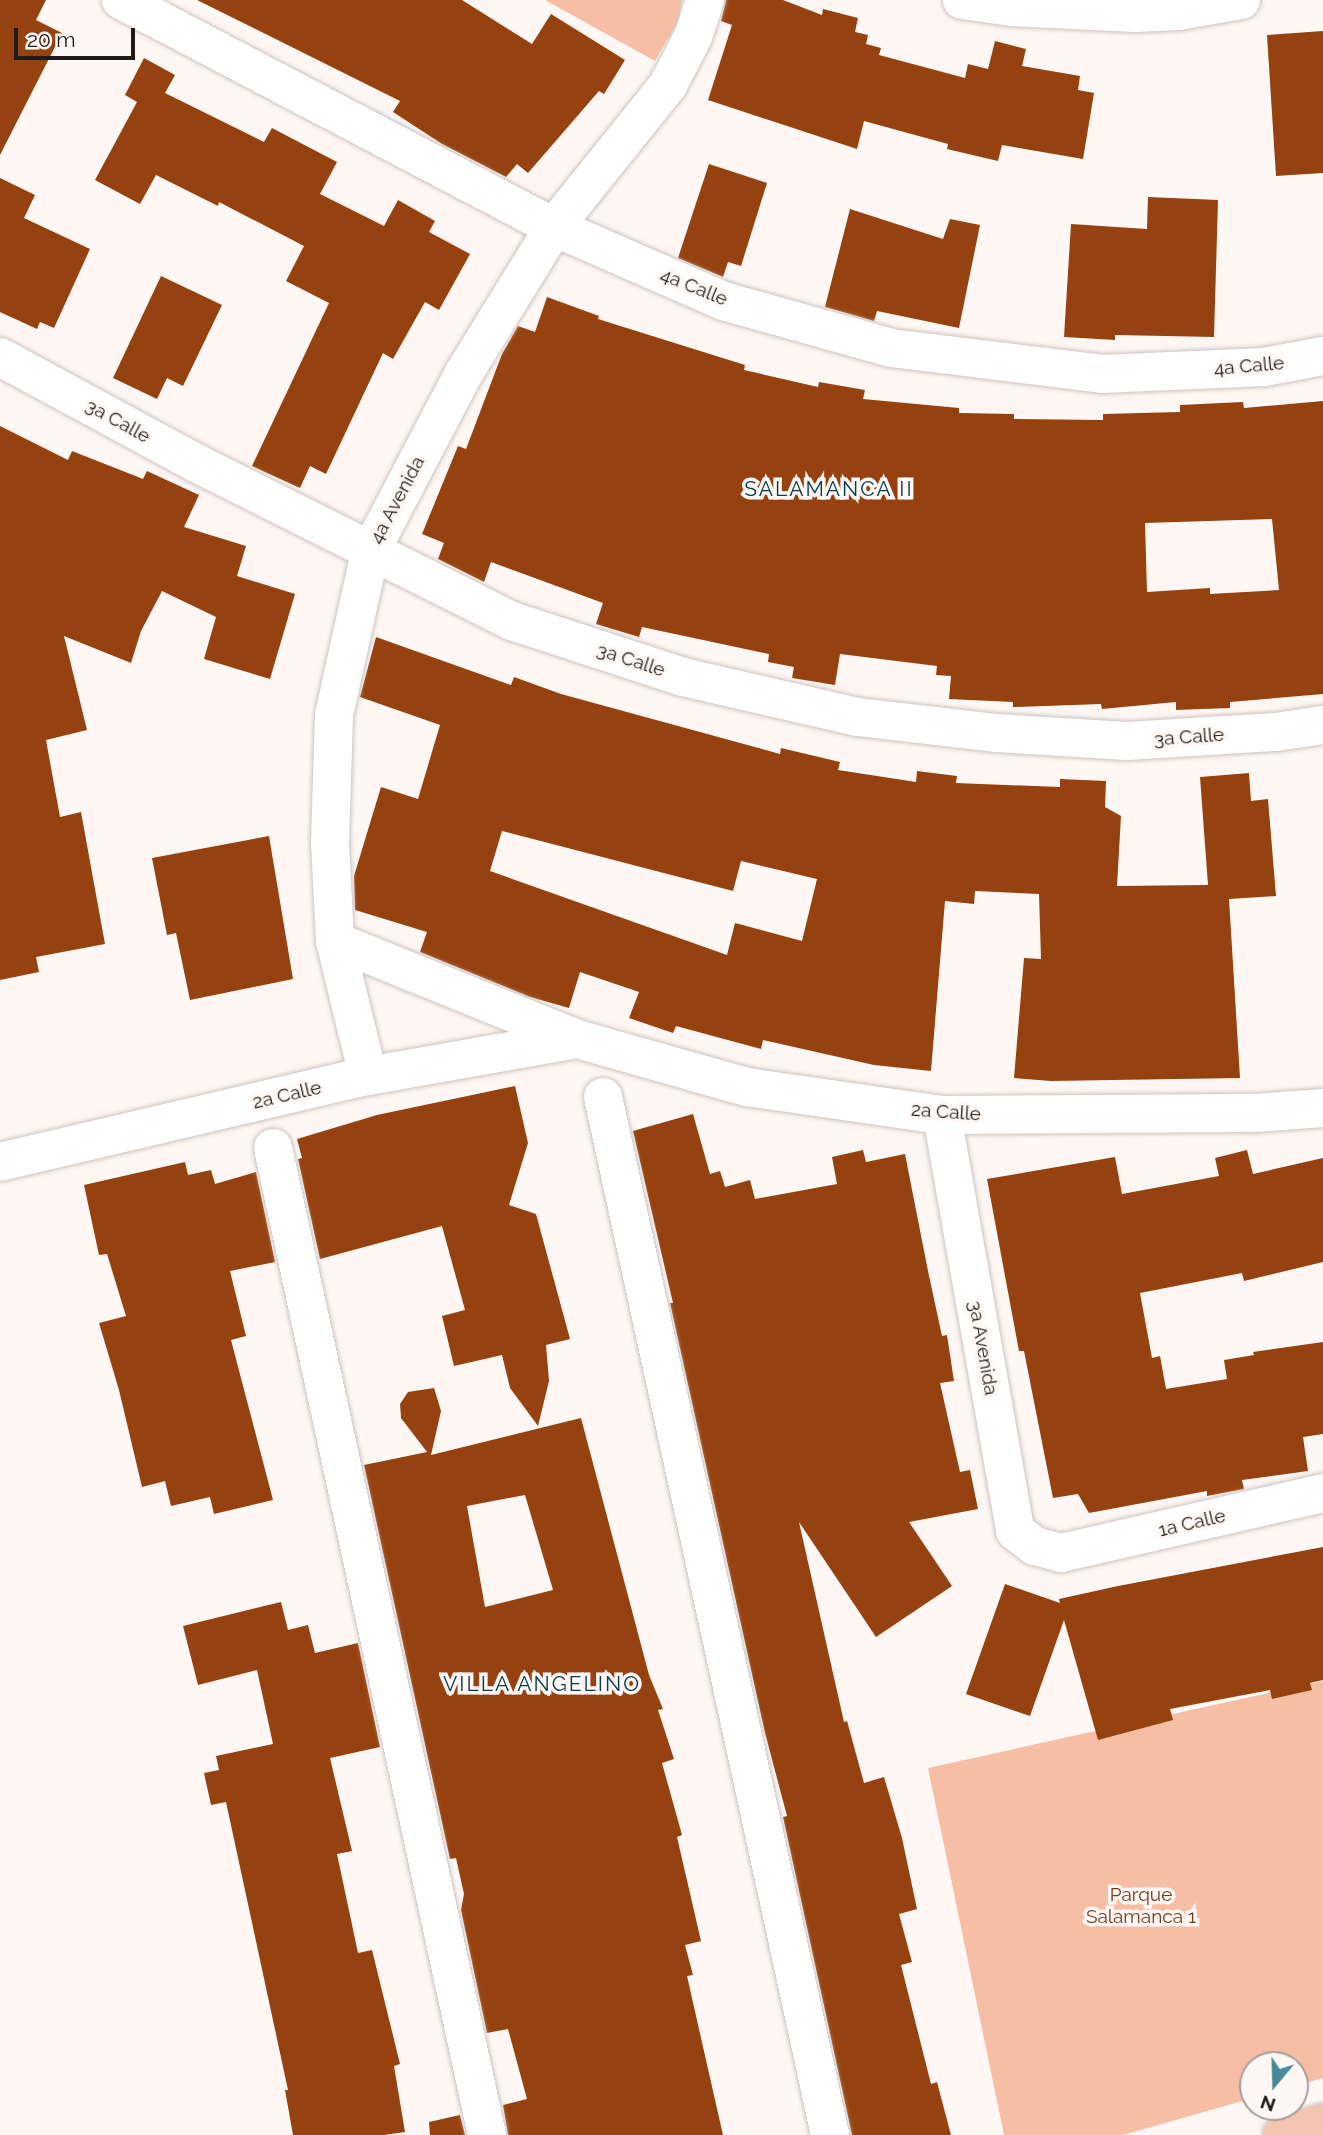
<!DOCTYPE html>
<html>
<head>
<meta charset="utf-8">
<style>
  body { margin:0 }
  #map { position:relative; width:1323px; height:2135px; overflow:hidden; background:#fef7f4; font-family:Raleway,sans-serif }
  div>[style] { position:absolute }
  .green>* { inset:0; background:#f6bfa5 }
  .building>* { inset:0; background:#964210 }
  .roads { filter:drop-shadow(0 0 2px #ccc4c0) drop-shadow(0 0 2px #ccc4c0) }
  .minor>* { height:38px; margin:-19px; padding:0 19px; transform-origin:19px; border-radius:19px; background:#fff }
  .major>* { height:38px; margin:-19px; padding:0 19px; transform-origin:19px; border-radius:19px; background:#f2c6b2 }
  span { translate:-50% -50%; white-space:nowrap; text-align:center; line-height:1.15; -webkit-text-stroke:7px #fef7f4; paint-order:stroke }
  .street-label { font-size:19px; color:#1e1b19 }
  .park-label { font-size:19px; color:#773b1c }
  .neighbourhood-label { font-size:21px; color:#013f4c; letter-spacing:2px }
  .north { position:absolute; left:1239px; top:2051px; width:70px; height:70px; box-sizing:border-box; background:#fef7f4; border:2px solid #a49f9c; border-radius:50%; rotate:199deg; font-size:19px; font-weight:700; line-height:28px; text-align:center; color:#1e1b19 }
  .north::after { content:''; display:block; margin:auto; width:24px; height:32px; background:#488a9b; clip-path:polygon(50% 0,100% 100%,50% 72%,0 100%) }
  .scale { position:absolute; left:14px; top:28px; width:121px; height:32px; box-sizing:border-box; border:4px solid #1e1b19; border-top:0; padding-left:9px; font-size:21px; line-height:24px; white-space:nowrap; color:#1e1b19; -webkit-text-stroke:5px #fef7f4; paint-order:stroke }
</style>
</head>
<body>
<div id="map">
  <div class="green">
    <i style="clip-path:polygon(545px 0,682px 0,678px 22px,655px 61px)"></i>
    <i style="clip-path:polygon(1323px 1681px,1323px 2078px,1295px 2086px,1295px 2065px,1253px 2065px,1253px 2098px,1123px 2135px,1004px 2135px,928px 1768px)"></i>
  </div>
  <div class="building">
    <i style="clip-path:polygon(0 0,46px 0,36px 20px,62px 33px,0 155px)"></i>
    <i style="clip-path:polygon(197px 0,462px 0,532px 44px,551px 14px,625px 60px,604px 94px,599px 91px,528px 173px,517px 164px,506px 177px,442px 144px,393px 112px,400px 101px)"></i>
    <i style="clip-path:polygon(726px 0,783px 0,822px 15px,823px 9px,858px 18px,855px 32px,868px 35px,866px 44px,881px 48px,879px 55px,965px 78px,968px 64px,988px 69px,995px 41px,1026px 49px,1022px 66px,1080px 76px,1078px 90px,1094px 93px,1083px 159px,1002px 145px,998px 161px,947px 149px,948px 144px,864px 121px,857px 149px,708px 100px,732px 25px,721px 21px)"></i>
    <i style="clip-path:polygon(1323px 31px,1323px 173px,1276px 176px,1267px 35px)"></i>
    <i style="clip-path:polygon(144px 58px,175px 75px,165px 93px,264px 142px,272px 128px,337px 162px,320px 194px,384px 226px,398px 200px,435px 221px,429px 232px,470px 254px,439px 310px,425px 302px,393px 359px,383px 353px,326px 474px,310px 466px,300px 488px,252px 466px,329px 303px,286px 281px,304px 246px,219px 202px,218px 206px,156px 175px,140px 204px,95px 180px,137px 102px,125px 95px)"></i>
    <i style="clip-path:polygon(709px 164px,767px 183px,741px 266px,728px 262px,723px 277px,678px 258px)"></i>
    <i style="clip-path:polygon(0 178px,35px 195px,24px 218px,90px 249px,54px 328px,40px 322px,37px 329px,0 312px)"></i>
    <i style="clip-path:polygon(1148px 197px,1218px 200px,1214px 337px,1115px 335px,1115px 340px,1064px 337px,1071px 224px,1147px 229px)"></i>
    <i style="clip-path:polygon(850px 209px,943px 239px,950px 219px,980px 225px,959px 328px,877px 311px,874px 321px,825px 307px)"></i>
    <i style="clip-path:polygon(161px 276px,222px 305px,183px 386px,167px 378px,157px 399px,113px 378px)"></i>
    <i style="clip-path:polygon(evenodd,547px 297px,599px 316px,598px 319px,745px 365px,744px 370px,818px 387px,819px 382px,865px 390px,863px 399px,959px 408px,959px 413px,1014px 414px,1014px 419px,1103px 420px,1103px 414px,1180px 412px,1180px 405px,1243px 402px,1244px 408px,1323px 401px,1323px 694px,1230px 702px,1230px 708px,1176px 710px,1176px 702px,1102px 709px,1101px 704px,1013px 707px,1013px 702px,949px 699px,951px 676px,936px 675px,937px 666px,840px 654px,835px 685px,792px 678px,794px 667px,768px 662px,769px 654px,642px 627px,639px 637px,596px 624px,603px 603px,491px 562px,484px 582px,438px 559px,444px 543px,422px 534px,458px 446px,466px 449px,502px 354px,518px 326px,535px 332px,547px 297px,1272px 519px,1279px 590px,1210px 594px,1210px 588px,1147px 592px,1145px 523px,1272px 519px)"></i>
    <i style="clip-path:polygon(0 426px,68px 460px,72px 451px,143px 479px,147px 471px,199px 495px,184px 527px,246px 546px,237px 576px,295px 594px,270px 679px,204px 659px,216px 617px,162px 591px,141px 631px,131px 663px,64px 636px,87px 730px,46px 740px,60px 817px,81px 812px,105px 944px,36px 957px,39px 972px,0 980px)"></i>
    <i style="clip-path:polygon(evenodd,376px 637px,511px 685px,514px 677px,561px 694px,780px 754px,781px 748px,840px 762px,838px 770px,916px 782px,917px 771px,957px 776px,956px 783px,1060px 787px,1060px 779px,1106px 781px,1105px 807px,1121px 816px,1117px 886px,1208px 885px,1200px 777px,1249px 773px,1251px 801px,1268px 799px,1276px 896px,1229px 899px,1240px 1078px,1051px 1081px,1014px 1078px,1024px 958px,1041px 959px,1039px 894px,975px 891px,974px 904px,945px 901px,931px 1071px,874px 1065px,763px 1040px,761px 1049px,676px 1026px,673px 1033px,629px 1018px,639px 992px,580px 972px,569px 1008px,530px 997px,420px 952px,427px 932px,355px 910px,354px 876px,381px 787px,418px 799px,440px 725px,360px 697px,376px 637px,502px 831px,733px 891px,741px 861px,817px 879px,802px 941px,735px 923px,727px 955px,490px 871px,502px 831px)"></i>
    <i style="clip-path:polygon(269px 836px,293px 979px,190px 1000px,176px 933px,167px 935px,152px 858px)"></i>
    <i style="clip-path:polygon(515px 1086px,528px 1143px,509px 1205px,536px 1214px,570px 1339px,546px 1345px,549px 1381px,538px 1426px,510px 1388px,502px 1355px,454px 1366px,442px 1316px,465px 1310px,442px 1226px,320px 1259px,298px 1159px,302px 1158px,297px 1139px,377px 1115px)"></i>
    <i style="clip-path:polygon(693px 1114px,710px 1174px,720px 1171px,725px 1187px,750px 1180px,755px 1199px,837px 1184px,832px 1157px,863px 1150px,866px 1162px,905px 1154px,928px 1271px,942px 1336px,947px 1335px,954px 1381px,940px 1383px,960px 1472px,970px 1470px,978px 1509px,909px 1522px,952px 1586px,876px 1637px,799px 1522px,844px 1722px,847px 1721px,864px 1783px,884px 1777px,902px 1838px,917px 1909px,899px 1914px,912px 1962px,901px 1965px,931px 2084px,937px 2082px,951px 2135px,852px 2135px,783px 1817px,787px 1816px,765px 1733px,670px 1303px,673px 1303px,633px 1131px)"></i>
    <i style="clip-path:polygon(1247px 1150px,1253px 1174px,1323px 1158px,1323px 1262px,1244px 1281px,1242px 1273px,1140px 1293px,1152px 1358px,1160px 1356px,1166px 1389px,1227px 1379px,1224px 1360px,1254px 1355px,1253px 1352px,1323px 1342px,1323px 1434px,1303px 1437px,1308px 1471px,1242px 1480px,1244px 1489px,1228px 1492px,1207px 1496px,1207px 1491px,1089px 1513px,1078px 1494px,1053px 1498px,1024px 1351px,1019px 1351px,987px 1179px,1115px 1157px,1122px 1194px,1219px 1176px,1215px 1158px)"></i>
    <i style="clip-path:polygon(185px 1162px,188px 1175px,211px 1170px,215px 1184px,256px 1172px,275px 1262px,230px 1271px,246px 1336px,231px 1340px,273px 1500px,214px 1514px,210px 1497px,171px 1506px,165px 1481px,142px 1487px,119px 1390px,99px 1323px,126px 1316px,107px 1254px,99px 1255px,84px 1185px)"></i>
    <i style="clip-path:polygon(evenodd,434px 1388px,441px 1411px,431px 1455px,581px 1418px,649px 1675px,663px 1709px,658px 1710px,674px 1759px,662px 1763px,682px 1835px,677px 1837px,701px 1941px,685px 1945px,693px 1975px,687px 1976px,723px 2135px,508px 2135px,503px 2105px,527px 2099px,508px 2029px,487px 2033px,461px 1910px,464px 1894px,456px 1858px,450px 1859px,364px 1465px,427px 1452px,401px 1418px,400px 1404px,408px 1392px,434px 1388px,525px 1495px,553px 1590px,485px 1607px,467px 1506px,525px 1495px)"></i>
    <i style="clip-path:polygon(1323px 1547px,1323px 1680px,1310px 1683px,1312px 1690px,1272px 1699px,1270px 1690px,1170px 1709px,1173px 1720px,1098px 1740px,1064px 1620px,1030px 1716px,966px 1694px,1005px 1584px,1060px 1603px,1059px 1599px,1118px 1586px)"></i>
    <i style="clip-path:polygon(281px 1602px,288px 1630px,308px 1625px,315px 1653px,358px 1643px,380px 1747px,330px 1758px,352px 1851px,337px 1854px,358px 1953px,372px 1950px,400px 2064px,394px 2066px,405px 2132px,384px 2135px,293px 2135px,285px 2090px,288px 2090px,226px 1802px,211px 1805px,204px 1773px,219px 1770px,216px 1756px,273px 1744px,257px 1670px,198px 1685px,183px 1626px)"></i>
    <i style="clip-path:polygon(460px 2115px,465px 2135px,430px 2135px,429px 2122px)"></i>
  </div>
  <div class="roads">
    <div class="minor">
      <i style="left:121px;top:0;width:489px;rotate:27.7deg"></i>
      <i style="left:554px;top:227px;width:184px;rotate:23.6deg"></i>
      <i style="left:723px;top:301px;width:174px;rotate:15.6deg"></i>
      <i style="left:891px;top:348px;width:213px;rotate:7deg"></i>
      <i style="left:1102px;top:374px;width:162px;rotate:-2.5deg"></i>
      <i style="left:1264px;top:367px;width:60px;rotate:-10.6deg"></i>
      <i style="left:962px;top:0;width:50px;rotate:8deg"></i>
      <i style="left:1012px;top:7px;width:123px;rotate:2.8deg"></i>
      <i style="left:1135px;top:13px;width:43px;rotate:-2.7deg"></i>
      <i style="left:1178px;top:11px;width:64px;rotate:-9.9deg"></i>
      <i style="left:0;top:357px;width:223px;rotate:28.4deg"></i>
      <i style="left:196px;top:463px;width:353px;rotate:26.6deg"></i>
      <i style="left:512px;top:621px;width:180px;rotate:18.1deg"></i>
      <i style="left:683px;top:677px;width:180px;rotate:12.9deg"></i>
      <i style="left:858px;top:717px;width:140px;rotate:6.6deg"></i>
      <i style="left:997px;top:733px;width:130px;rotate:3.5deg"></i>
      <i style="left:1127px;top:741px;width:149px;rotate:-3.5deg"></i>
      <i style="left:1276px;top:732px;width:48px;rotate:-8.5deg"></i>
      <i style="left:335px;top:941px;width:261px;rotate:22deg"></i>
      <i style="left:577px;top:1039px;width:177px;rotate:15.8deg"></i>
      <i style="left:747px;top:1087px;width:197px;rotate:8.2deg"></i>
      <i style="left:942px;top:1115px;width:313px;rotate:-0.4deg"></i>
      <i style="left:1255px;top:1113px;width:68px;rotate:-4.2deg"></i>
      <i style="left:368px;top:1076px;width:139px;rotate:-103.7deg"></i>
      <i style="left:335px;top:941px;width:99px;rotate:-92.9deg"></i>
      <i style="left:330px;top:842px;width:127px;rotate:-88.2deg"></i>
      <i style="left:334px;top:715px;width:167px;rotate:-77.5deg"></i>
      <i style="left:370px;top:552px;width:202px;rotate:-62.3deg"></i>
      <i style="left:464px;top:373px;width:172px;rotate:-58.3deg"></i>
      <i style="left:554px;top:227px;width:182px;rotate:-51.2deg"></i>
      <i style="left:668px;top:85px;width:54px;rotate:-62.5deg"></i>
      <i style="left:693px;top:37px;width:39px;rotate:-72deg"></i>
      <i style="left:603px;top:1097px;width:1063px;rotate:77.66deg"></i>
      <i style="left:942px;top:1115px;width:422px;rotate:80deg"></i>
      <i style="left:1015px;top:1531px;width:25px;rotate:37deg"></i>
      <i style="left:1035px;top:1546px;width:27px;rotate:15deg"></i>
      <i style="left:1061px;top:1553px;width:269px;rotate:-12.9deg"></i>
      <i style="left:273px;top:1148px;width:1010px;rotate:77.77deg"></i>
      <i style="left:0;top:1162px;width:378px;rotate:-13.2deg"></i>
      <i style="left:368px;top:1076px;width:212px;rotate:-10deg"></i>
    </div>
    <div class="major">
      <i style="left:1282px;top:2135px;width:43px;rotate:-16.3deg"></i>
    </div>
  </div>
  <div class="street-label">
    <span style="left:694px;top:287px;rotate:22deg">4a Calle</span>
    <span style="left:1249px;top:366px;rotate:-5deg">4a Calle</span>
    <span style="left:118px;top:421px;rotate:29deg">3a Calle</span>
    <span style="left:397px;top:500px;rotate:-62deg">4a Avenida</span>
    <span style="left:631px;top:660px;rotate:18deg">3a Calle</span>
    <span style="left:1189px;top:737px;rotate:-4deg">3a Calle</span>
    <span style="left:287px;top:1095px;rotate:-13deg">2a Calle</span>
    <span style="left:946px;top:1112px;rotate:4deg">2a Calle</span>
    <span style="left:983px;top:1348px;rotate:80deg">3a Avenida</span>
    <span style="left:1192px;top:1523px;rotate:-13deg">1a Calle</span>
  </div>
  <div class="park-label">
    <span style="left:1141px;top:1906px">Parque<br>Salamanca 1</span>
  </div>
  <div class="neighbourhood-label">
    <span style="left:829px;top:489px">SALAMANCA II</span>
    <span style="left:542px;top:1684px">VILLA ANGELINO</span>
  </div>
  <div class="north">N</div>
  <div class="scale">20 m</div>
</div>
</body>
</html>
